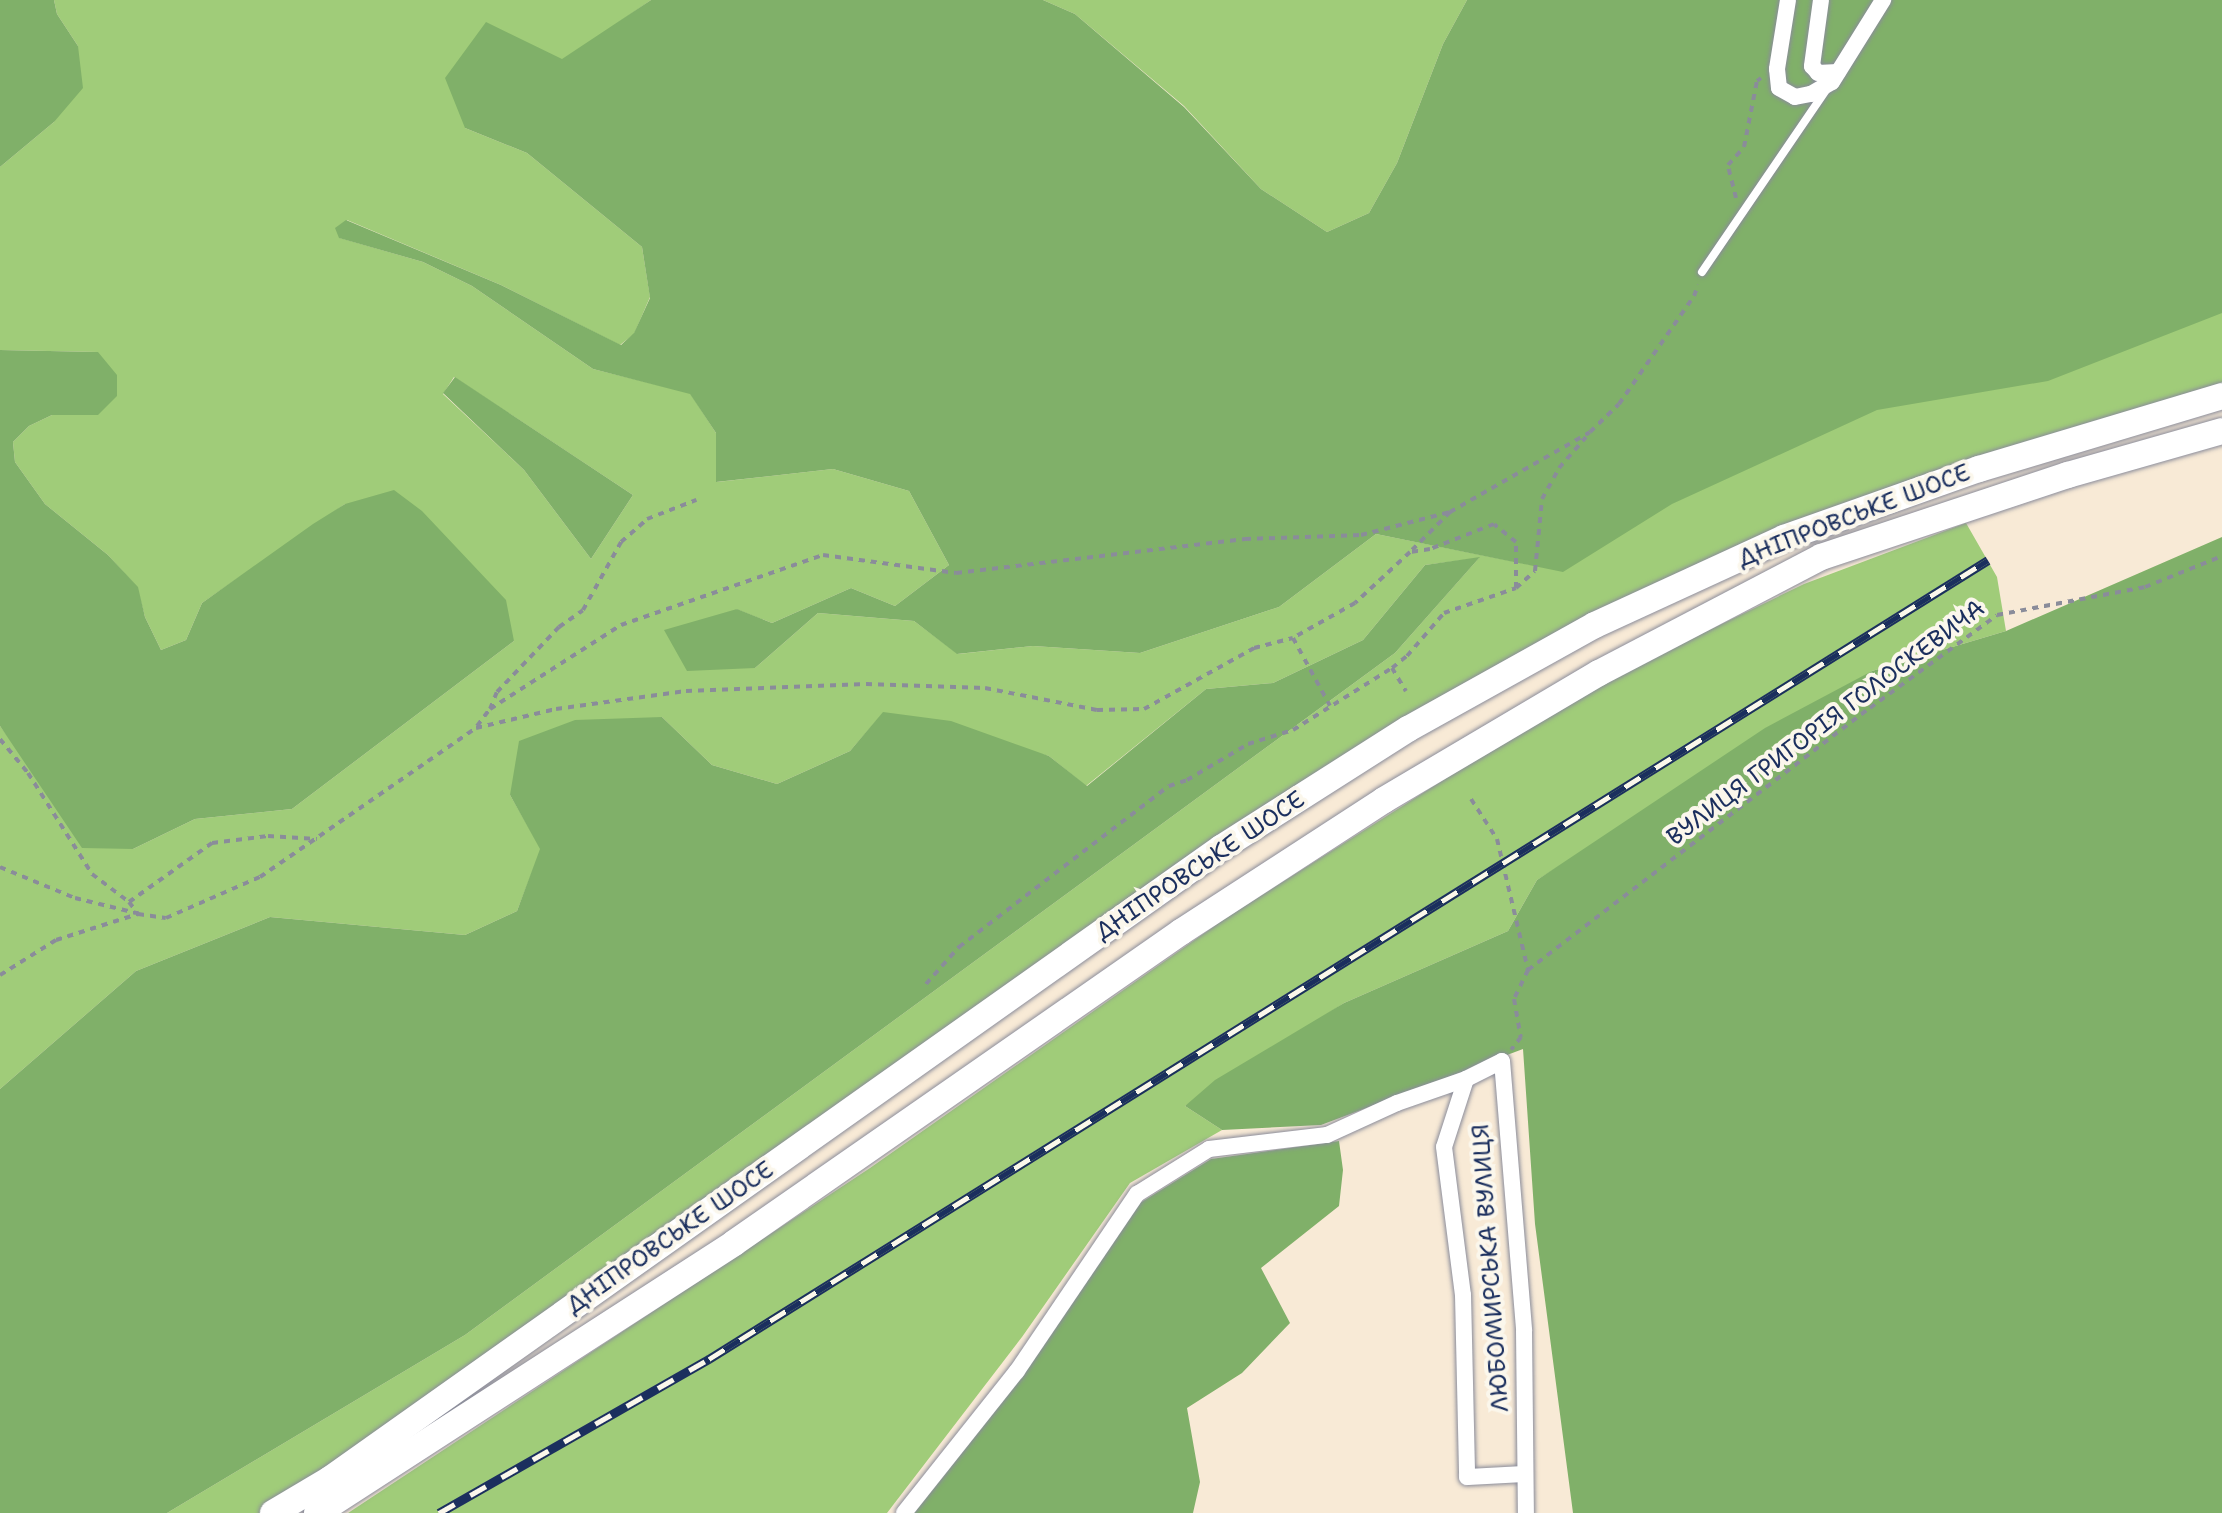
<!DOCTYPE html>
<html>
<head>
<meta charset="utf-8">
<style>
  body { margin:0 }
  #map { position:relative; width:2222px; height:1513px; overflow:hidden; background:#f8ead6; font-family:"Shantell Sans",sans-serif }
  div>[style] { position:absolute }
  .green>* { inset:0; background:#a0cc79 }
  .forest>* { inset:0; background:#80b069 }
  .path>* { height:4px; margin-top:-2px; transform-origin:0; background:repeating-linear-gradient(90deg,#8a8c9a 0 6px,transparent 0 12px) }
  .roads { filter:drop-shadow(0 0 2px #8a8c9a) drop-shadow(0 0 2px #8a8c9a) }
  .lane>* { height:8px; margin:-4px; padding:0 4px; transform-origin:4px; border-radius:4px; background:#fff }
  .street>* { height:16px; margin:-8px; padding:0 8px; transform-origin:8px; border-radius:8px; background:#fff }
  .primary>* { height:26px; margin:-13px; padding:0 13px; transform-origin:13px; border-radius:13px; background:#fff }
  .rail>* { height:9px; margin-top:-4.5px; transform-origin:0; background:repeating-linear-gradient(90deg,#fbf7ec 0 18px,#1b2f5e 0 36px); box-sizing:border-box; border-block:2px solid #1b2f5e }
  span { translate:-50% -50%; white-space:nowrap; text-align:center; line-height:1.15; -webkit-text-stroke:8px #fbf7ec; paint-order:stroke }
  .street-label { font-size:24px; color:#1b2f5e }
</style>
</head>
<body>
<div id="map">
  <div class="green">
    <i style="clip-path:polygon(evenodd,54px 0,651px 0,465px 128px,527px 153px,642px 247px,650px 297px,634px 334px,620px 345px,501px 285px,347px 220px,340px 238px,423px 262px,472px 286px,593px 369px,690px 393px,716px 433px,717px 482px,833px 469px,909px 491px,949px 565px,895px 606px,851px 588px,772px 623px,736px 609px,755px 668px,818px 613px,914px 621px,958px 654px,1033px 646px,1140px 653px,1279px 607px,1376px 534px,1531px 565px,2222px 0,2222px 396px,1784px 538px,1408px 729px,273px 1513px,167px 1513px,465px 1335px,1395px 653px,1479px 558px,1425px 565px,1363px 640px,1273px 683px,1206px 689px,1086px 786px,1049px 756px,883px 713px,850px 751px,777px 784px,712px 765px,662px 717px,510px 795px,541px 849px,517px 911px,465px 935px,270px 917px,136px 971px,0 1089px,0 726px,15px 746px,133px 849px,195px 819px,292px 809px,514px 641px,345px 504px,202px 603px,186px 640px,161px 650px,145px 617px,137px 587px,108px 555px,45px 504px,15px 462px,13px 442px,29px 426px,52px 415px,98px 415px,98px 352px,0 350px,0 167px,54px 122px,78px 46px,57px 14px,54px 0,454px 377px,633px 495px,591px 559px,524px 470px,443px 394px,454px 377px)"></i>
    <i style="clip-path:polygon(1043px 0,1467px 0,1443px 44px,1397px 163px,1369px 213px,1327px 232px,1261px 189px,1184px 106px,1075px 14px)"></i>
    <i style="clip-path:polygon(1966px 523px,1997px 577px,2006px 631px,1872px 671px,1537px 880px,1508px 931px,1344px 1003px,1185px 1106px,1222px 1130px,1130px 1183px,1022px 1337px,887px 1513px,348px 1513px,870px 1168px,1226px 918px,1486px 753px,1600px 683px,1804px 584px)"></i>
  </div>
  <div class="forest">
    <i style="clip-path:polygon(0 0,54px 0,57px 14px,78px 46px,83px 88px,54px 122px,0 167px)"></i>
    <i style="clip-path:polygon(651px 0,1043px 0,1075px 14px,1184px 107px,1261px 189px,1327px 232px,1369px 213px,1397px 163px,1443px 44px,1467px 0,2222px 0,2222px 313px,2048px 381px,1877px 410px,1672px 504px,1563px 572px,1376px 534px,1279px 607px,1140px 653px,1033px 646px,957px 654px,914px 621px,818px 613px,755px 668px,687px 671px,664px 630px,737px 609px,772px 623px,851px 588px,895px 606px,949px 565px,909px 491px,833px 469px,716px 482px,716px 433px,690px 394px,593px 369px,472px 286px,423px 262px,339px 238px,335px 228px,346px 220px,501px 285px,621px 345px,634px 333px,650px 298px,642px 247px,527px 153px,465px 128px,445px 78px,486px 22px,562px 59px)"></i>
    <i style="clip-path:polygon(0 350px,98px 352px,117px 375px,117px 396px,98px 415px,52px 415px,29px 426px,13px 442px,15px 462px,45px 504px,108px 555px,138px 587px,145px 617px,161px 650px,186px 640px,202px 603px,313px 524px,345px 504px,394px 490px,422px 511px,506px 600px,514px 641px,292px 809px,195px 819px,133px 849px,82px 848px,0 726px)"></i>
    <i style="clip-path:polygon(455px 377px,633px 495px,591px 559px,524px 470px,443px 393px)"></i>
    <i style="clip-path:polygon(2222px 537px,2222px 1513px,1573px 1513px,1535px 1224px,1523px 1049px,1321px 1125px,1222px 1130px,1185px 1106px,1215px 1080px,1344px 1003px,1508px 931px,1537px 880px,1765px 728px,1872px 671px,2006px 631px)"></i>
    <i style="clip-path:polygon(1480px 557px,1395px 653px,465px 1335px,167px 1513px,0 1513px,0 1089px,136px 971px,270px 917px,465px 935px,517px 911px,540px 849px,510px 795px,519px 741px,575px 720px,662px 717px,712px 765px,777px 784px,850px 751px,883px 712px,951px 721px,1049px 756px,1087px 786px,1206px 689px,1273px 683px,1363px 640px,1425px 565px)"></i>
    <i style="clip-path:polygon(1339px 1141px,1343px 1170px,1339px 1206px,1261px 1268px,1290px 1323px,1242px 1373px,1187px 1408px,1200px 1482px,1193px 1513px,913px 1513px,1140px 1203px,1211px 1159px)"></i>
  </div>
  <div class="path">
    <i style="left:1736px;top:198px;width:34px;rotate:-104deg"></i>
    <i style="left:1728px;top:165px;width:24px;rotate:-48deg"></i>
    <i style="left:1744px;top:147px;width:67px;rotate:-78.9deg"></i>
    <i style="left:1757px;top:81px;width:5px;rotate:-37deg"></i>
    <i style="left:1412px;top:550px;width:54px;rotate:-45deg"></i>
    <i style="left:1450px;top:512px;width:161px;rotate:-29.7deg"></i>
    <i style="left:1590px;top:432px;width:40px;rotate:-44deg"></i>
    <i style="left:1619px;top:404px;width:131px;rotate:-55.2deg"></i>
    <i style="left:1694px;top:296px;width:12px;rotate:-70deg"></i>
    <i style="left:1516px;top:588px;width:25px;rotate:-42deg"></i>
    <i style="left:1535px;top:571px;width:72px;rotate:-84.4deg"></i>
    <i style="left:1542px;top:499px;width:35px;rotate:-61deg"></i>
    <i style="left:1559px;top:468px;width:41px;rotate:-48.9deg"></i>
    <i style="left:1392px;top:668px;width:27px;rotate:59deg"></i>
    <i style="left:490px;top:709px;width:156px;rotate:-32.7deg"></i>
    <i style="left:621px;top:625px;width:214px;rotate:-19.1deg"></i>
    <i style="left:823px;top:555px;width:134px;rotate:7.7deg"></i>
    <i style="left:956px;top:573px;width:291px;rotate:-6.7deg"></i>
    <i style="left:1245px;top:539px;width:116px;rotate:-2deg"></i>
    <i style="left:1361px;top:535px;width:92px;rotate:-14.5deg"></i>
    <i style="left:477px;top:726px;width:21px;rotate:-53deg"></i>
    <i style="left:490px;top:709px;width:18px;rotate:-68deg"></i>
    <i style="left:497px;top:692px;width:90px;rotate:-46.4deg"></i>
    <i style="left:559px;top:627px;width:29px;rotate:-35deg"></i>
    <i style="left:583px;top:610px;width:78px;rotate:-60.8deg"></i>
    <i style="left:621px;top:542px;width:35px;rotate:-41deg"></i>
    <i style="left:647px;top:519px;width:53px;rotate:-21.2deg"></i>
    <i style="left:0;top:739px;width:44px;rotate:50.5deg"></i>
    <i style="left:28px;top:773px;width:120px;rotate:57.6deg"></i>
    <i style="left:92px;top:874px;width:46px;rotate:37.1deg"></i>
    <i style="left:129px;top:902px;width:15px;rotate:53deg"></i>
    <i style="left:1471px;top:799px;width:48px;rotate:57deg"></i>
    <i style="left:1497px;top:839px;width:135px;rotate:76.7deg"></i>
    <i style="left:1528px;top:970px;width:32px;rotate:116deg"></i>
    <i style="left:1514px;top:999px;width:39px;rotate:80deg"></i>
    <i style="left:1521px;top:1037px;width:16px;rotate:128deg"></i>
    <i style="left:0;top:867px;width:81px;rotate:22.5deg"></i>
    <i style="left:75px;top:898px;width:63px;rotate:13.8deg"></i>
    <i style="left:129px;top:902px;width:102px;rotate:-35.4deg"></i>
    <i style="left:212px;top:843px;width:56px;rotate:-7.1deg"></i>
    <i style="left:268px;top:836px;width:49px;rotate:3.5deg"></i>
    <i style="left:1528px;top:970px;width:431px;rotate:-37.5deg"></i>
    <i style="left:1870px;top:708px;width:157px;rotate:-36.2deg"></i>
    <i style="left:1997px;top:615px;width:151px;rotate:-10.7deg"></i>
    <i style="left:2145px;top:587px;width:83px;rotate:-21.9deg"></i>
    <i style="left:0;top:975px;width:66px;rotate:-32deg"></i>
    <i style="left:56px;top:940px;width:86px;rotate:-17.6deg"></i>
    <i style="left:138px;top:914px;width:28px;rotate:8deg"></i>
    <i style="left:166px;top:918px;width:103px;rotate:-23.6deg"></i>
    <i style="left:260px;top:877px;width:262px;rotate:-34.6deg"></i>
    <i style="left:476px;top:728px;width:82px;rotate:-13.4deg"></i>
    <i style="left:556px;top:709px;width:131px;rotate:-7.9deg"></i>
    <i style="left:686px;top:691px;width:180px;rotate:-2.2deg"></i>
    <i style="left:866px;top:684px;width:119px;rotate:1.9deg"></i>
    <i style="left:985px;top:688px;width:114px;rotate:11.1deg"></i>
    <i style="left:1097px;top:710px;width:47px;rotate:-1.2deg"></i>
    <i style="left:1144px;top:709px;width:126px;rotate:-29deg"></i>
    <i style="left:1254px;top:648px;width:40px;rotate:-14.4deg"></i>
    <i style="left:1293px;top:638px;width:77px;rotate:61.4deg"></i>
    <i style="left:926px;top:984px;width:50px;rotate:-48.3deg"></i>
    <i style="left:959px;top:947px;width:265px;rotate:-37.5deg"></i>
    <i style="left:1169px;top:786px;width:19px;rotate:-18deg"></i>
    <i style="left:1187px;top:780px;width:71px;rotate:-30.5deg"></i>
    <i style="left:1248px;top:744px;width:47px;rotate:-17.3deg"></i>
    <i style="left:1293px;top:730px;width:117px;rotate:-32.1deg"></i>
    <i style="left:1392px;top:668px;width:19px;rotate:-39deg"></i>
    <i style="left:1407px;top:656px;width:57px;rotate:-49.3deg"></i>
    <i style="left:1444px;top:613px;width:76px;rotate:-19.1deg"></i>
    <i style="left:1516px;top:588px;width:46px;rotate:-90deg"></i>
    <i style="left:1516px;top:542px;width:28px;rotate:-141deg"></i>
    <i style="left:1494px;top:524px;width:69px;rotate:158.7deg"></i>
    <i style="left:1430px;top:549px;width:20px;rotate:171deg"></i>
    <i style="left:1410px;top:552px;width:75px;rotate:137.2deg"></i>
    <i style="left:1355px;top:603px;width:71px;rotate:150.6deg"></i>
  </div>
  <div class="roads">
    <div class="lane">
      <i style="left:1702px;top:272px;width:222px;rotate:-55.7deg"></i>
    </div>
    <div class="street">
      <i style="left:1788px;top:0;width:70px;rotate:99.1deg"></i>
      <i style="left:1777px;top:69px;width:19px;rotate:84deg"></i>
      <i style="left:1779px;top:88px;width:18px;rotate:29deg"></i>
      <i style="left:1795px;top:97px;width:16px;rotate:-11deg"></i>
      <i style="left:1811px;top:94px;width:24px;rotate:-30deg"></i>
      <i style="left:1832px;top:82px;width:97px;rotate:-58.1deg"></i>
      <i style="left:1821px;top:0;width:67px;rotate:97.8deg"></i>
      <i style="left:1812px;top:66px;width:9px;rotate:49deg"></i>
      <i style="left:1818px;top:73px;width:20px;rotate:-3deg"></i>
      <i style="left:1466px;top:1079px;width:71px;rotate:107.9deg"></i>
      <i style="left:1444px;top:1147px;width:149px;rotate:82.7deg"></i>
      <i style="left:1463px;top:1295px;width:182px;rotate:88.7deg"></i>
      <i style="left:1467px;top:1477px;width:58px;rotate:-3deg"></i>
      <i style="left:904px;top:1513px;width:181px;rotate:-51.5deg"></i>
      <i style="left:1017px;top:1371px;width:214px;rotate:-55.9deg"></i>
      <i style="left:1137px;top:1194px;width:85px;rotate:-32deg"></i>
      <i style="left:1209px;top:1149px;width:119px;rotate:-6.8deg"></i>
      <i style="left:1327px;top:1135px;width:77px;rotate:-24.6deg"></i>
      <i style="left:1397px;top:1103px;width:73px;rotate:-19.2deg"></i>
      <i style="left:1466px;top:1079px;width:40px;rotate:-26.6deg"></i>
      <i style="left:1502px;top:1061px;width:271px;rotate:85.3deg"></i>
      <i style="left:1524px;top:1331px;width:182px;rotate:89.4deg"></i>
    </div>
    <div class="primary">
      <i style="left:273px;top:1513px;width:66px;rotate:-30.8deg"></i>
      <i style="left:330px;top:1479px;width:1092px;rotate:-35.31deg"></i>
      <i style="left:1221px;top:848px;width:222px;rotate:-32.5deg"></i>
      <i style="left:1408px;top:729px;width:214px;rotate:-29.1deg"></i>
      <i style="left:1595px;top:625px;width:208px;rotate:-24.7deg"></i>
      <i style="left:1784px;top:538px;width:207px;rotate:-19.5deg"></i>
      <i style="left:1979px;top:469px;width:254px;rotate:-16.7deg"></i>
      <i style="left:317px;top:1513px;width:497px;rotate:-32.9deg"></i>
      <i style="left:734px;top:1243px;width:545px;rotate:-34.83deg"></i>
      <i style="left:1181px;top:932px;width:242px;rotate:-33deg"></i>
      <i style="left:1384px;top:800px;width:250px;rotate:-30.6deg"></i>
      <i style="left:1599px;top:673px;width:250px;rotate:-27.6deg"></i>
      <i style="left:1821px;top:557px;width:260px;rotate:-18.4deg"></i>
      <i style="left:2068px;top:475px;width:160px;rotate:-15.9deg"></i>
    </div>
  </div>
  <div class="rail">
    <i style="left:439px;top:1513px;width:311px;rotate:-29.7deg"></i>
    <i style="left:709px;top:1359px;width:1508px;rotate:-31.99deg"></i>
  </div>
  <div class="street-label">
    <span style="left:1854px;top:516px;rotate:-21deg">ДНІПРОВСЬКЕ ШОСЕ</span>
    <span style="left:1826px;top:723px;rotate:-37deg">ВУЛИЦЯ ГРИГОРІЯ ГОЛОСКЕВИЧА</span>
    <span style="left:1200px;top:866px;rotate:-34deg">ДНІПРОВСЬКЕ ШОСЕ</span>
    <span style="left:670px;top:1238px;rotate:-35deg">ДНІПРОВСЬКЕ ШОСЕ</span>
    <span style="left:1491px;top:1268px;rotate:-94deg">ЛЮБОМИРСЬКА ВУЛИЦЯ</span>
  </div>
</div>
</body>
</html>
